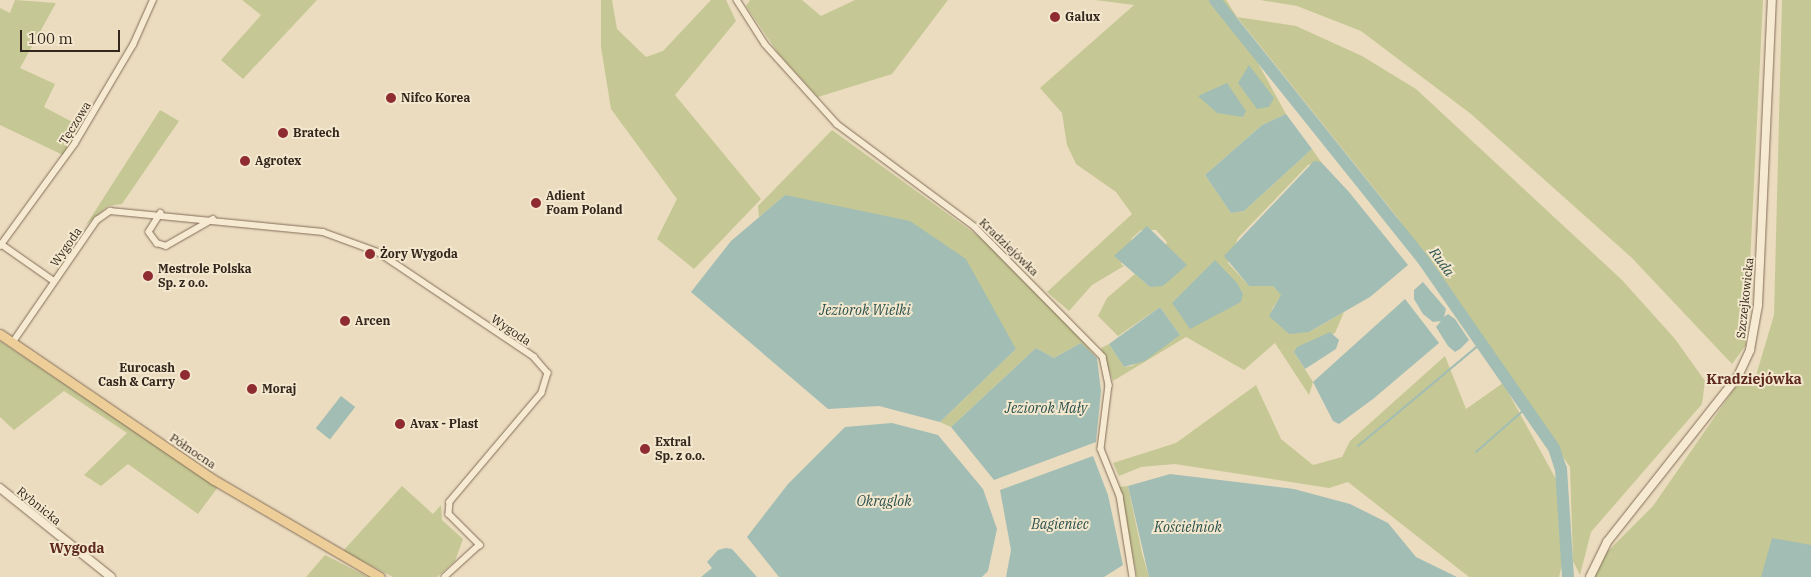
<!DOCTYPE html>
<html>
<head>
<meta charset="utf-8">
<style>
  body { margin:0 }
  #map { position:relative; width:1811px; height:577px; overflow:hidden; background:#ebdcbf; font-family:"IBM Plex Serif",serif }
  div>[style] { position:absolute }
  .green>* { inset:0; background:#c5c894 }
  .water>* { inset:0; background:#a2bdb4; transform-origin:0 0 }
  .stream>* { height:2px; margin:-1px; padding:0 1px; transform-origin:1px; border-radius:1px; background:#a2bdb4 }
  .river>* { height:12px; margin:-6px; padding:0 6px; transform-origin:6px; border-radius:6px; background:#a2bdb4 }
  .roads { filter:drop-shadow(0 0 1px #836d59) drop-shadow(0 0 1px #836d59) }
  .street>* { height:5.5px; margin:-2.75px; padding:0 2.75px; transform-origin:2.75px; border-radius:2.75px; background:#f7ead2 }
  .secondary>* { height:8px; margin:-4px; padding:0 4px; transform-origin:4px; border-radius:4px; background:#f7ead2 }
  .primary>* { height:9px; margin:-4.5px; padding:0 4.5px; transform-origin:4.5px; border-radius:4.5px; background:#edce98 }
  .dots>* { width:14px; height:14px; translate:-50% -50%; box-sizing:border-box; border:2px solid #f3e7ce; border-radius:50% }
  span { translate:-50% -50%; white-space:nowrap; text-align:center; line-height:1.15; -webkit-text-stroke:4px #f3e7ce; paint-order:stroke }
  .poi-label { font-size:12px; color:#33261c; font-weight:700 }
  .left { translate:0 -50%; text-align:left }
  .right { translate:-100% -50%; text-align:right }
  .street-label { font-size:12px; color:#33261c }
  .water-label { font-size:14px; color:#2c524e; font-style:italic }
  .neighbourhood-label { font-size:14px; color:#5d281e; font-weight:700 }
  .scale { position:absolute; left:20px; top:30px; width:100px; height:22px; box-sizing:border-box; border:2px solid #33261c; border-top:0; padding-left:6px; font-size:15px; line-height:18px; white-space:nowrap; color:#33261c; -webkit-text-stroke:4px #f3e7ce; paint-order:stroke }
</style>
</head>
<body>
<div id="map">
  <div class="green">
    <i style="clip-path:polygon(15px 0,56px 3px,20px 68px,55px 84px,44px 107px,82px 127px,63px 155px,0 125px,0 8px,10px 13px)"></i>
    <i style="clip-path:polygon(242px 0,317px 0,243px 79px,221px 60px,261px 15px)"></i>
    <i style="clip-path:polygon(601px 0,612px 0,617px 29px,646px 57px,663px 51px,711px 0,726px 0,736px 21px,675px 95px,761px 199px,694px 269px,657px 239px,677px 199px,611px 109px,601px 47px)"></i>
    <i style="clip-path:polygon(750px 0,802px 0,821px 16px,855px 0,948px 0,892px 74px,818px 97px,778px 53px,746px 6px)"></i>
    <i style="clip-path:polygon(1095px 0,1226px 0,1237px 17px,1296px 26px,1362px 56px,1416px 89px,1622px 280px,1675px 339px,1705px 381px,1702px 404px,1591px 532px,1580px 575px,1573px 561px,1570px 467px,1397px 217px,1237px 17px,1218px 12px,1253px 54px,1286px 114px,1262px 125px,1205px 175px,1231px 213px,1244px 211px,1312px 149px,1321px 162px,1308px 165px,1238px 238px,1228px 263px,1249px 286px,1273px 286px,1282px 295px,1272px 309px,1309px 332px,1344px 312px,1335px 333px,1294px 352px,1313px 382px,1309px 395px,1275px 343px,1244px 370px,1186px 337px,1113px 381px,1101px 348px,1109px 344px,1124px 367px,1132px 366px,1180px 335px,1160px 307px,1118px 336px,1098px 316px,1107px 298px,1135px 274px,1150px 287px,1167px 242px,1156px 230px,1141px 230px,1132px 238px,1121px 264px,1124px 266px,1092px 285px,1069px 311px,1047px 292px,1132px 214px,1116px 192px,1076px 164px,1067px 145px,1062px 113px,1040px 88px,1134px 5px)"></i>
    <i style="clip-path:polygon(1260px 0,1763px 0,1746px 345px,1732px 364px,1632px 258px,1471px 114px,1361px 31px,1297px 6px)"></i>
    <i style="clip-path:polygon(1782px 0,1811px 0,1811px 577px,1594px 577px,1603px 556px,1653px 506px,1743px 376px,1755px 379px,1774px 315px)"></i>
    <i style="clip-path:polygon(160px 110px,179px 121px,122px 204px,108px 206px,86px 225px)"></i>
    <i style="clip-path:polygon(832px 130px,981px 238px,1061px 315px,1097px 358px,1081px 343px,1054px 358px,1036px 348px,951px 427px,940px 422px,1016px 349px,785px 195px,759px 217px,758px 206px)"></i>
    <i style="clip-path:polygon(0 341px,218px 487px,198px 514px,128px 464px,101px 486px,84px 475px,127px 433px,64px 391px,14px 430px,0 417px)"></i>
    <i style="clip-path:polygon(1445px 356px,1466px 409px,1503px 383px,1557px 481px,1564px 557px,1559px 577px,1469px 577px,1348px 482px,1329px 488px,1175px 464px,1141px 467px,1119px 476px,1113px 463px,1176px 443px,1256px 385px,1281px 439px,1313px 465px,1342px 457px,1350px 441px)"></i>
    <i style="clip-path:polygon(402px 486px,433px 514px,441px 505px,442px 520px,463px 539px,455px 561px,437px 577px,393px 577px,343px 551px)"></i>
    <i style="clip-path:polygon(1128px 486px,1142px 553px,1149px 577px,1137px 577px,1119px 487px)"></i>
    <i style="clip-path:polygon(325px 555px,368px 577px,306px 577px)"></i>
  </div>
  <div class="water">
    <i style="clip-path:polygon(1249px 65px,1274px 98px,1269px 107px,1257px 109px,1238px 83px)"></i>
    <i style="clip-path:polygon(1227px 83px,1246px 111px,1243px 117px,1217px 113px,1198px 96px)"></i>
    <i style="clip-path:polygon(1286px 114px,1312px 149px,1244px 211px,1231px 213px,1205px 175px,1262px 125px)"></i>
    <i style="clip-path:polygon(1314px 161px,1321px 162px,1349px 192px,1408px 265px,1370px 297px,1309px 332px,1289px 334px,1269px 316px,1281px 295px,1273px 286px,1249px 286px,1224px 256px)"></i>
    <i style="clip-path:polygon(785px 195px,910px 221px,966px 259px,1016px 349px,940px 422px,879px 406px,828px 409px,691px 292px,731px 241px)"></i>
    <i style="clip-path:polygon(1147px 226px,1187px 265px,1163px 286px,1150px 287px,1114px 256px)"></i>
    <i style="clip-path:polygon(1215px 260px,1237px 283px,1243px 294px,1241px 302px,1190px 329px,1172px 303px)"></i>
    <i style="clip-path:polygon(1423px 282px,1446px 309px,1444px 317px,1448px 314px,1455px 319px,1469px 340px,1460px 349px,1455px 352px,1448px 346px,1436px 327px,1441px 321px,1433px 322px,1423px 314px,1414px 299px,1414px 290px)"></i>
    <i style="clip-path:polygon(1405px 299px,1439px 343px,1373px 399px,1339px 424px,1333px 421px,1313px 382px)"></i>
    <i style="clip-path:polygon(1160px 307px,1180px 335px,1145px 361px,1124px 367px,1109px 344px)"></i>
    <i style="clip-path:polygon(1330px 332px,1339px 340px,1336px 349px,1305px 369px,1294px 352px,1297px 347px)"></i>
    <i style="clip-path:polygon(1081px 343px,1097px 358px,1101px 391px,1096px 442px,994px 480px,951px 427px,1036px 348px,1054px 358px)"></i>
    <i style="left:341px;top:396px;width:18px;height:41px;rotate:38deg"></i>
    <i style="clip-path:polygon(892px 423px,938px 435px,983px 489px,997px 529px,988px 571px,982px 577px,779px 577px,747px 537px,788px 484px,845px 427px)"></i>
    <i style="clip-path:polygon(1093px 456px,1108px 495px,1123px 565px,1104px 577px,1006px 577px,1011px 550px,1000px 490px)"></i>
    <i style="clip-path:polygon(1170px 474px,1294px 489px,1350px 504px,1388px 523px,1416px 557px,1457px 577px,1149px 577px,1128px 486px)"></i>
    <i style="clip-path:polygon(1772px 538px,1811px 545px,1811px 577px,1761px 577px)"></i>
    <i style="clip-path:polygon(726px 548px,732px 549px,757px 577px,701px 577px,712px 568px,707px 562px,718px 550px)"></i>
  </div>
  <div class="stream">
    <i style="left:1358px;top:446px;width:160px;rotate:-39.9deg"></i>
    <i style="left:1476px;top:452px;width:67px;rotate:-41.3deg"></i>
  </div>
  <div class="river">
    <i style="left:1215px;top:0;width:334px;rotate:51.3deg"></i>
    <i style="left:1424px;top:261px;width:228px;rotate:55.2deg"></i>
    <i style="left:1554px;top:448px;width:22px;rotate:72deg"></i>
    <i style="left:1561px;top:469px;width:108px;rotate:86.3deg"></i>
  </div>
  <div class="roads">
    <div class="street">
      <i style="left:737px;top:0;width:52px;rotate:57.5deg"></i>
      <i style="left:765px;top:44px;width:108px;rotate:48deg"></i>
      <i style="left:837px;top:124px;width:172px;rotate:36.7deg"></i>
      <i style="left:975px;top:227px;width:182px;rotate:45.4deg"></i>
      <i style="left:1103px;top:357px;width:29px;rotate:78deg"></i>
      <i style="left:1109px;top:385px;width:64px;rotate:97.1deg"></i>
      <i style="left:1101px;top:449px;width:51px;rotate:68deg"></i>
      <i style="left:1120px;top:496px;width:82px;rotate:80.9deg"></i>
      <i style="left:161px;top:213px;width:22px;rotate:122deg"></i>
      <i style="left:149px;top:232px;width:14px;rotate:54deg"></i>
      <i style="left:157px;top:243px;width:9px;rotate:18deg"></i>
      <i style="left:166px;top:246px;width:54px;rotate:-29.9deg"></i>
      <i style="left:0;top:246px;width:127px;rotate:-53.9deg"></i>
      <i style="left:75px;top:143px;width:114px;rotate:-59.4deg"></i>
      <i style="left:133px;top:45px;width:49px;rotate:-66deg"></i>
      <i style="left:4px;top:246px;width:61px;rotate:35deg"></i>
      <i style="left:13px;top:342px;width:148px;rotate:-55.5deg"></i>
      <i style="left:97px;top:220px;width:16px;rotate:-35deg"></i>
      <i style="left:110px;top:211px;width:214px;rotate:5.6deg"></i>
      <i style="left:323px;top:232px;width:59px;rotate:20deg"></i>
      <i style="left:378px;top:252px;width:188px;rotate:33.9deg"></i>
      <i style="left:534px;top:357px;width:21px;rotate:49deg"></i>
      <i style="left:548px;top:373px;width:21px;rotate:107deg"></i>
      <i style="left:542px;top:393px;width:143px;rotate:130.2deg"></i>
      <i style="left:450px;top:502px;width:12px;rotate:95deg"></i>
      <i style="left:449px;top:514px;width:44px;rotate:45deg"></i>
      <i style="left:480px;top:545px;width:47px;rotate:137.6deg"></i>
    </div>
    <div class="secondary">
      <i style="left:0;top:488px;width:142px;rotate:38.7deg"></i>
      <i style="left:1590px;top:577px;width:39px;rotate:-64deg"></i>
      <i style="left:1607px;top:542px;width:211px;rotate:-51.7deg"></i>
      <i style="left:1738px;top:376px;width:29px;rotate:-65deg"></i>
      <i style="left:1750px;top:350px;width:46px;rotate:-79.9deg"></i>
      <i style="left:1758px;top:305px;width:305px;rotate:-87.4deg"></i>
    </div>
    <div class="primary">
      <i style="left:0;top:334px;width:259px;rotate:34.3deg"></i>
      <i style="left:214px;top:480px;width:192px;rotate:30.3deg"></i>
    </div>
  </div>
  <div class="dots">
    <i style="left:1055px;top:17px;background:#8f2c32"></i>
    <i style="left:391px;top:98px;background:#8f2c32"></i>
    <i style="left:283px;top:133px;background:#8f2c32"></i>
    <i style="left:245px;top:161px;background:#8f2c32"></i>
    <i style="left:536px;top:203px;background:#8f2c32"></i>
    <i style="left:370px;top:254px;background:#8f2c32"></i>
    <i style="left:148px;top:276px;background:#8f2c32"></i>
    <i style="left:345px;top:321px;background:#8f2c32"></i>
    <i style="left:185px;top:375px;background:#8f2c32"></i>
    <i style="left:252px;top:389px;background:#8f2c32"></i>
    <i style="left:400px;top:424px;background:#8f2c32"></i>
    <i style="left:645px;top:449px;background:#8f2c32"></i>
  </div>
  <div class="poi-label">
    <span class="left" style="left:1065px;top:17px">Galux</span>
    <span class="left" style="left:401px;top:98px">Nifco Korea</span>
    <span class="left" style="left:293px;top:133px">Bratech</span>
    <span class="left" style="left:255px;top:161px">Agrotex</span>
    <span class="left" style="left:546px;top:203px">Adient<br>Foam Poland</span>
    <span class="left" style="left:380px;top:254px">Żory Wygoda</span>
    <span class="left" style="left:158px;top:276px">Mestrole Polska<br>Sp. z o.o.</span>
    <span class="left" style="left:355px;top:321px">Arcen</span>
    <span class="right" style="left:175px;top:375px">Eurocash<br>Cash &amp; Carry</span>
    <span class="left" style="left:262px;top:389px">Moraj</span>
    <span class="left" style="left:410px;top:424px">Avax - Plast</span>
    <span class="left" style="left:655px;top:449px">Extral<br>Sp. z o.o.</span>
  </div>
  <div class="street-label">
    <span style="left:75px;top:123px;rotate:-58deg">Tęczowa</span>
    <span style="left:66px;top:247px;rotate:-55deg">Wygoda</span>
    <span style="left:1009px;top:247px;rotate:44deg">Kradziejówka</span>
    <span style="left:1745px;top:298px;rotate:-84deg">Szczejkowicka</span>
    <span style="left:511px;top:330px;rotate:34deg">Wygoda</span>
    <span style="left:193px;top:451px;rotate:34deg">Północna</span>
    <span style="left:39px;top:506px;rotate:39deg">Rybnicka</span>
  </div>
  <div class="water-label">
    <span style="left:1442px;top:262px;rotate:54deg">Ruda</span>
    <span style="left:865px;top:310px">Jeziorok Wielki</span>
    <span style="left:1046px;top:408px">Jeziorok Mały</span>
    <span style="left:884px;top:501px">Okrąglok</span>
    <span style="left:1060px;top:524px">Bagieniec</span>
    <span style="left:1188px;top:527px">Kościelniok</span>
  </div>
  <div class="neighbourhood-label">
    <span style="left:1754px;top:379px">Kradziejówka</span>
    <span style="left:77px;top:548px">Wygoda</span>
  </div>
  <div class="scale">100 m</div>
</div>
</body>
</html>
